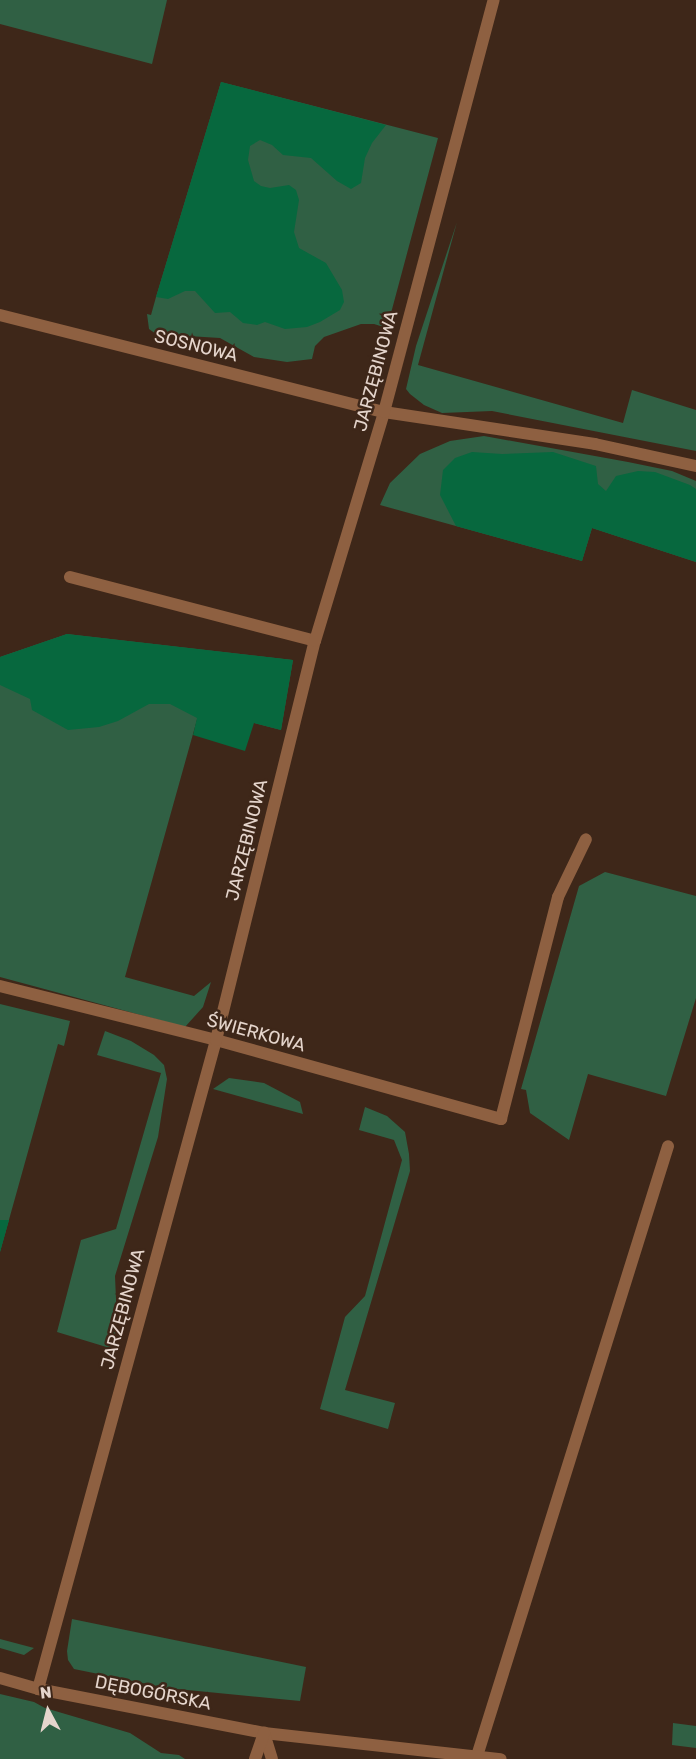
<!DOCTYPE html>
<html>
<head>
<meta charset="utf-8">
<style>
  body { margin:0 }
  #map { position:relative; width:696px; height:1759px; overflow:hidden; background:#3e2719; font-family:Rubik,sans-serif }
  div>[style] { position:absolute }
  .green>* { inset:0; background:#306044 }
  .forest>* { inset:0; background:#07683e }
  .lane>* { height:12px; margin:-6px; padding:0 6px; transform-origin:6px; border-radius:6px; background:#8e6041 }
  .street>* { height:12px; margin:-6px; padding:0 6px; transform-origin:6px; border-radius:6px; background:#8e6041 }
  span { translate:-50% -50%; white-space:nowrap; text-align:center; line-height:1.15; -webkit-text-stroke:5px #3e2719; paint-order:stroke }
  .street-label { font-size:18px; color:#e5d5cc }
  .north { position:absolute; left:18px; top:1681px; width:60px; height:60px; -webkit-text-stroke:4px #3e2719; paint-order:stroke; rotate:353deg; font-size:16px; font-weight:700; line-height:24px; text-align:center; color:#e5d5cc }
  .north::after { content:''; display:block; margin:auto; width:21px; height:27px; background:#e5d5cc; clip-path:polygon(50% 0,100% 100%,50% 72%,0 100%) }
</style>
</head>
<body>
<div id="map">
  <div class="green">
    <i style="clip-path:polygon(0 0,167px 0,152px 64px,0 24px)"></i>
    <i style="clip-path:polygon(221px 82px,438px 138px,387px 328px,374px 324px,361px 324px,324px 337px,315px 346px,312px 359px,287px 362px,254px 357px,220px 338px,156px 334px,149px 329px,147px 314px,151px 315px,156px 297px)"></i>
    <i style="clip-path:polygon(457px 222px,418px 365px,623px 423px,632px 390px,696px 410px,696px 451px,492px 411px,442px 413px,424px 405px,410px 394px,406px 389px,416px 346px)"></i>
    <i style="clip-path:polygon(484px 436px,628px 462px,672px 471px,696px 481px,696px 562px,592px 528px,582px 561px,380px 505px,390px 483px,420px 454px,450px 441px)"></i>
    <i style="clip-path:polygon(67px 634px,293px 660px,281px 730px,200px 709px,125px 977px,194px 996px,211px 982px,203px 1007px,185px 1027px,0 977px,0 657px)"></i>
    <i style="clip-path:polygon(605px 872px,696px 896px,696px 998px,666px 1096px,588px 1074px,569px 1140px,530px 1113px,526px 1090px,521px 1089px,579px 886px)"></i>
    <i style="clip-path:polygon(0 1004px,70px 1021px,64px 1046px,58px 1044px,0 1252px)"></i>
    <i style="clip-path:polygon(105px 1031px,131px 1041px,154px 1055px,164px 1065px,167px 1079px,158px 1137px,115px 1276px,117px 1322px,113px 1349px,57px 1332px,81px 1240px,116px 1229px,161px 1073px,97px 1055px)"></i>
    <i style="clip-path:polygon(229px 1078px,264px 1083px,300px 1102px,303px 1114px,213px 1089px)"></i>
    <i style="clip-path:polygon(365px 1107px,387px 1116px,405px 1132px,409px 1154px,410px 1171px,345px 1390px,395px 1403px,388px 1429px,320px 1409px,345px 1317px,365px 1296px,402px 1160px,394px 1140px,359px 1130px)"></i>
    <i style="clip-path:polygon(72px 1619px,306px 1667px,300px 1701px,167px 1688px,74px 1669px,68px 1660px,67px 1651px)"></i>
    <i style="clip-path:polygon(0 1639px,34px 1648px,24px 1655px,0 1648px)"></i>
    <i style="clip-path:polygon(0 1694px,34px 1702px,45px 1708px,130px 1733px,161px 1753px,179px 1755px,185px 1759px,0 1759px)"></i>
    <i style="clip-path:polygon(673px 1723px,696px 1726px,696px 1748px,672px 1745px)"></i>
  </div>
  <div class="forest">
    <i style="clip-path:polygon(221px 82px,386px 125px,372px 143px,365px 158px,361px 183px,351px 189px,337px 181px,311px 158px,283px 155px,272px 145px,260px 140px,250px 146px,248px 160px,254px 181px,261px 186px,270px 188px,289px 185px,296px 190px,299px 200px,294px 232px,299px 248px,326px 263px,342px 290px,344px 302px,340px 310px,320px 322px,307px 327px,285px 329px,265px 322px,257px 325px,243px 323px,230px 312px,215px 313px,195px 291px,185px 291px,168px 299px,156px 297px)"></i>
    <i style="clip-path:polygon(472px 452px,502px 454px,553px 452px,596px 466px,598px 484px,606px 491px,616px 476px,638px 471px,655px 472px,690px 485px,696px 489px,696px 562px,592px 528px,582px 561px,456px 526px,440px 495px,443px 470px,455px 458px)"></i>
    <i style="clip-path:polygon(67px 634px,293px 660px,281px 730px,254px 723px,245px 751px,193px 735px,197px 718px,170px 704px,149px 704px,118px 721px,99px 727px,68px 730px,32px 710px,30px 699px,0 685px,0 657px)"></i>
    <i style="clip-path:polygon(0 1220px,9px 1220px,0 1252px)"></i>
  </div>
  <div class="lane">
    <i style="left:384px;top:412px;width:213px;rotate:8.6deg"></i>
    <i style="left:595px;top:444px;width:103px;rotate:12.3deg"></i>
    <i style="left:70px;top:577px;width:253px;rotate:14.6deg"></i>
    <i style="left:501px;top:1119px;width:229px;rotate:-75.6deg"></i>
    <i style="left:558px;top:897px;width:64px;rotate:-64.2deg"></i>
    <i style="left:477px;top:1756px;width:639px;rotate:-72.61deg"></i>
  </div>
  <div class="street">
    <i style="left:0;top:315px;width:396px;rotate:14.2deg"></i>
    <i style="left:0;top:986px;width:223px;rotate:14deg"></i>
    <i style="left:216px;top:1040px;width:296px;rotate:15.5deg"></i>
    <i style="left:0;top:1678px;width:40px;rotate:16deg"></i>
    <i style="left:38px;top:1689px;width:230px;rotate:11deg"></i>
    <i style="left:264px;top:1733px;width:238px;rotate:6.3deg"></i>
    <i style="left:38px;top:1689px;width:673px;rotate:-74.66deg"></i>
    <i style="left:216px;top:1040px;width:411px;rotate:-76.1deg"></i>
    <i style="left:315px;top:641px;width:239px;rotate:-73.2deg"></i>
    <i style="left:384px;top:412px;width:426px;rotate:-75.1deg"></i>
    <i style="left:264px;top:1733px;width:27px;rotate:73deg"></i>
    <i style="left:255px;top:1759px;width:28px;rotate:-71deg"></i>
  </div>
  <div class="street-label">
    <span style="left:196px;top:346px;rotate:14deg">SOSNOWA</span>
    <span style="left:376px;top:371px;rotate:-75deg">JARZĘBINOWA</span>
    <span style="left:247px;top:840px;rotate:-76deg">JARZĘBINOWA</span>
    <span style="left:256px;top:1033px;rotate:15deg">ŚWIERKOWA</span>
    <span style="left:123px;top:1309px;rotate:-75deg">JARZĘBINOWA</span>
    <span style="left:153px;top:1693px;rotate:11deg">DĘBOGÓRSKA</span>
  </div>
  <div class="north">N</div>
</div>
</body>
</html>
